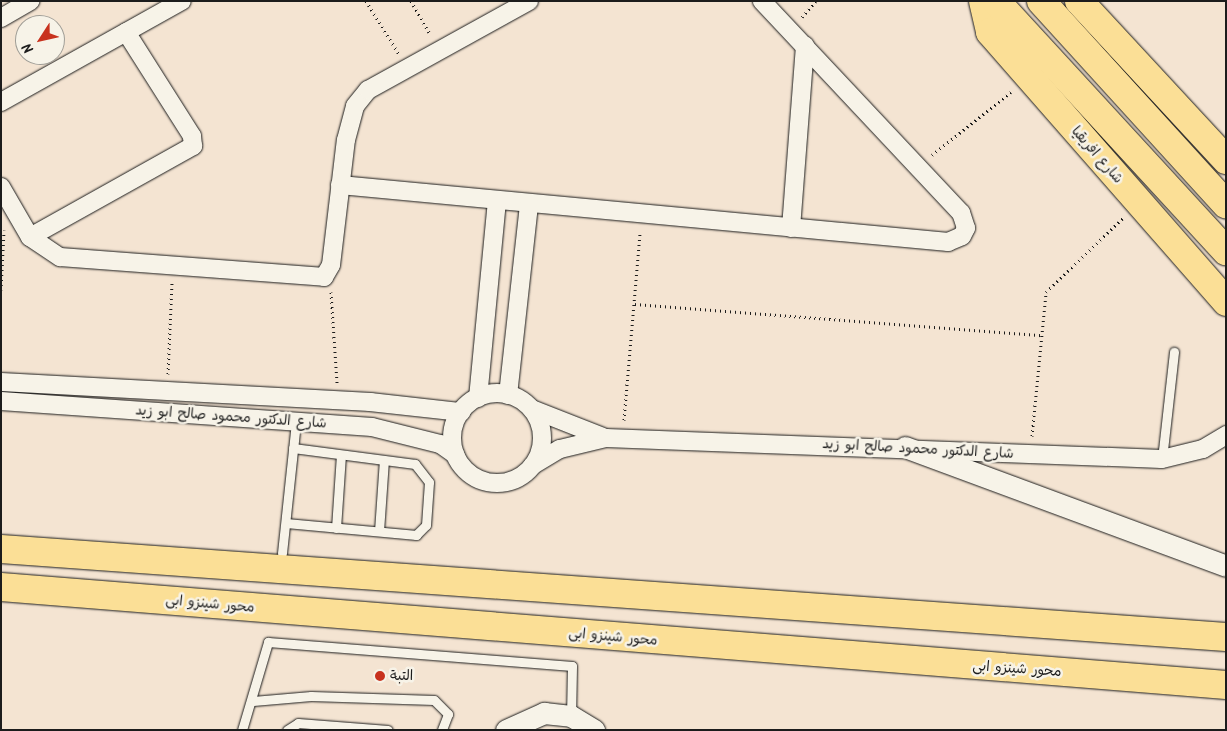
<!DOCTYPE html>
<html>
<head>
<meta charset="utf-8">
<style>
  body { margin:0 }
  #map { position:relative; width:1227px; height:731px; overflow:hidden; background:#f4e4d2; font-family:Kalam,"Playpen Sans Arabic",sans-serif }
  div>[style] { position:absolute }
  .path>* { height:3px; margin-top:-1.5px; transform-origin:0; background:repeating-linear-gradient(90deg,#1c1c1c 0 1px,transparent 0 5px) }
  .roads { filter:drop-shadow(0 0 1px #1c1c1c) drop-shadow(0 0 1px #1c1c1c) }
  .service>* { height:9px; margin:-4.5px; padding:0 4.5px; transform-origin:4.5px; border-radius:4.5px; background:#f7f3e8 }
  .minor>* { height:18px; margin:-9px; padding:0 9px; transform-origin:9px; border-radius:9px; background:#f7f3e8 }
  .minor>.ring { margin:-9px; padding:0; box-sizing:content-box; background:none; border:18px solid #f7f3e8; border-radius:50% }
  .tertiary>* { height:21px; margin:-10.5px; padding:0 10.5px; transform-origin:10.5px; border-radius:10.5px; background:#f7f3e8 }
  .primary>* { height:28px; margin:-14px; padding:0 14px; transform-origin:14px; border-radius:14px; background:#fbdf96 }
  .dots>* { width:14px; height:14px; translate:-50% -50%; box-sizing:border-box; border:2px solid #f7f3e8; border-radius:50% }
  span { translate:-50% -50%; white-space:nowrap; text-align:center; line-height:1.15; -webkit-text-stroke:5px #f7f3e8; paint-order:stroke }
  .street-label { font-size:14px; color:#1c1c1c }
  .poi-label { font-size:14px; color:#1c1c1c }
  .left { translate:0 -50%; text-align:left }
  .frame { position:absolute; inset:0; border:2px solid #1c1c1c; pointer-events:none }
  .north { position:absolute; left:15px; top:15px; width:50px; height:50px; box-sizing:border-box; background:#f7f3e8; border:1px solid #9f9d96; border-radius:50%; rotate:235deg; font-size:14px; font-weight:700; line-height:20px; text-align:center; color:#1c1c1c }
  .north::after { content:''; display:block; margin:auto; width:18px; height:22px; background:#c8321e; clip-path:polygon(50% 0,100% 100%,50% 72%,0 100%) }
</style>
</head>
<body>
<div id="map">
  <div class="path">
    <i style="left:366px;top:1px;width:62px;rotate:58.1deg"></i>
    <i style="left:411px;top:1px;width:39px;rotate:60deg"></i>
    <i style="left:802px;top:17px;width:21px;rotate:-49deg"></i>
    <i style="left:932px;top:155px;width:101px;rotate:-38.6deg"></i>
    <i style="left:1px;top:290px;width:60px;rotate:-87.1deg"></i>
    <i style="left:331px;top:292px;width:91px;rotate:86.2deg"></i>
    <i style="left:635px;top:304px;width:408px;rotate:4.4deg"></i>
    <i style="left:168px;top:374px;width:91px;rotate:-87.5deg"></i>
    <i style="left:624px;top:420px;width:189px;rotate:-85.1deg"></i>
    <i style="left:1032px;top:436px;width:145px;rotate:-84.4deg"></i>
    <i style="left:1046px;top:292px;width:107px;rotate:-43.9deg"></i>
  </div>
  <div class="roads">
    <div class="service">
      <i style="left:1162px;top:459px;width:108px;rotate:-83.6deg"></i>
      <i style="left:286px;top:523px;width:131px;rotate:5.3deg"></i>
      <i style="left:416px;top:535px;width:14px;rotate:-45deg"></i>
      <i style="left:426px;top:525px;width:43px;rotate:-86deg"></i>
      <i style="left:429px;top:482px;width:23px;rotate:-128deg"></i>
      <i style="left:415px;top:464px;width:123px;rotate:-172.5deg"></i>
      <i style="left:336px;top:528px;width:73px;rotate:-86.1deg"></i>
      <i style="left:379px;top:531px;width:71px;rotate:-86deg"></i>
      <i style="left:282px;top:553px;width:132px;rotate:-83.9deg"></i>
      <i style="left:253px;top:701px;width:58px;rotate:-4.9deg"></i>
      <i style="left:311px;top:696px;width:123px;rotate:1.9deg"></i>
      <i style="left:434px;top:700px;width:20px;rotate:45deg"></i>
      <i style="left:448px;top:714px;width:17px;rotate:111deg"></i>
      <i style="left:242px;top:730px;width:92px;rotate:-73.5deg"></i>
      <i style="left:268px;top:642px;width:305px;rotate:4.5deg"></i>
      <i style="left:572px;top:666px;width:50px;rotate:91.1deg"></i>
      <i style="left:287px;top:730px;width:13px;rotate:-32deg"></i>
      <i style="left:298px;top:723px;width:90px;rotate:4.4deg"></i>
    </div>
    <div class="minor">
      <i style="left:1px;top:18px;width:34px;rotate:-30deg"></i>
      <i style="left:1px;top:102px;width:207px;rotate:-29.2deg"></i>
      <i style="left:340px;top:185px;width:611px;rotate:5.36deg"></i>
      <i style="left:948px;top:242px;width:15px;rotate:-23deg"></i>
      <i style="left:962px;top:236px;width:9px;rotate:-63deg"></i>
      <i style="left:966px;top:228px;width:16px;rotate:-108deg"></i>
      <i style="left:961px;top:213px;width:291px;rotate:-133.2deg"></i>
      <i style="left:1px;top:187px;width:58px;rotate:59.9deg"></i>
      <i style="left:30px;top:237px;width:36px;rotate:34deg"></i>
      <i style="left:60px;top:257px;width:265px;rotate:4.3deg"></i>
      <i style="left:324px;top:277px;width:14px;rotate:-60deg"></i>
      <i style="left:331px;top:265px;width:126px;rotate:-83.2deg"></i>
      <i style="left:346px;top:140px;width:35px;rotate:-75deg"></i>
      <i style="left:355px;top:106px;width:21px;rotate:-51deg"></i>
      <i style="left:368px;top:90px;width:184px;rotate:-28.9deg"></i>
      <i style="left:791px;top:228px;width:183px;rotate:-85.6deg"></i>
      <i style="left:30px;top:237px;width:187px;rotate:-29.2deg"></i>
      <i style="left:193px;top:146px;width:10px;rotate:-96deg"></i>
      <i style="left:192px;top:136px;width:123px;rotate:-122.4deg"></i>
      <i style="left:1px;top:382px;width:370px;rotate:3.1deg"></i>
      <i style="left:370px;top:402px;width:92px;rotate:6.3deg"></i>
      <i class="ring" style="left:452px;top:393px;width:72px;height:72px"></i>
      <i style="left:508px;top:395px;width:192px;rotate:-83.7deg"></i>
      <i style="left:478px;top:398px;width:199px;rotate:-84.5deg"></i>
      <i style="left:1px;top:401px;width:372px;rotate:4deg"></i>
      <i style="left:372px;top:427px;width:70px;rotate:14deg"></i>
      <i style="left:440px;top:444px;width:19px;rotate:35deg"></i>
      <i style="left:532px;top:409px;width:76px;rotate:21.5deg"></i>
      <i style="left:533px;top:465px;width:31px;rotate:-31deg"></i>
      <i style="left:560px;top:449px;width:47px;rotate:-13.4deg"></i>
      <i style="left:606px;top:438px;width:556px;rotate:2.16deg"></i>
      <i style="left:1162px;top:459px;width:42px;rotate:-13.7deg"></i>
      <i style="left:1203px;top:449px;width:27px;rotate:-31deg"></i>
    </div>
    <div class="tertiary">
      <i style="left:905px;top:447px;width:342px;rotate:20.3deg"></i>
      <i style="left:506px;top:730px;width:42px;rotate:-24.1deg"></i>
      <i style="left:544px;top:713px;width:27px;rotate:6deg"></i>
      <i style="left:571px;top:716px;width:27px;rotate:31deg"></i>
    </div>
    <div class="primary">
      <i style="left:983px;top:1px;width:32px;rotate:77deg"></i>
      <i style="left:990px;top:32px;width:359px;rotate:48.8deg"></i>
      <i style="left:996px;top:1px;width:340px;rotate:47.4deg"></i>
      <i style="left:1041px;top:1px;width:275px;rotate:47.7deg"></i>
      <i style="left:1079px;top:1px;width:217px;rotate:47.2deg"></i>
      <i style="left:1px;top:549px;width:1228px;rotate:4.11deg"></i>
      <i style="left:1px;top:587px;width:1229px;rotate:4.57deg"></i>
    </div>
  </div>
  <div class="dots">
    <i style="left:380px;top:676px;background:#c8321e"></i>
  </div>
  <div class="street-label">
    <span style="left:1097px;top:155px;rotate:49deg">شارع افريقيا</span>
    <span style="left:231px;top:417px;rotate:4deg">شارع الدكتور محمود صالح ابو زيد</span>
    <span style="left:918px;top:449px;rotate:3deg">شارع الدكتور محمود صالح ابو زيد</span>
    <span style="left:210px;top:604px;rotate:5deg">محور شينزو ابى</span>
    <span style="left:613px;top:637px;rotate:5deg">محور شينزو ابى</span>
    <span style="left:1017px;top:669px;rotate:4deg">محور شينزو ابى</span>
  </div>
  <div class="poi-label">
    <span class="left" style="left:390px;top:676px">التبة</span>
  </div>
  <div class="frame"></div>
  <div class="north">N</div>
</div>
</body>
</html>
